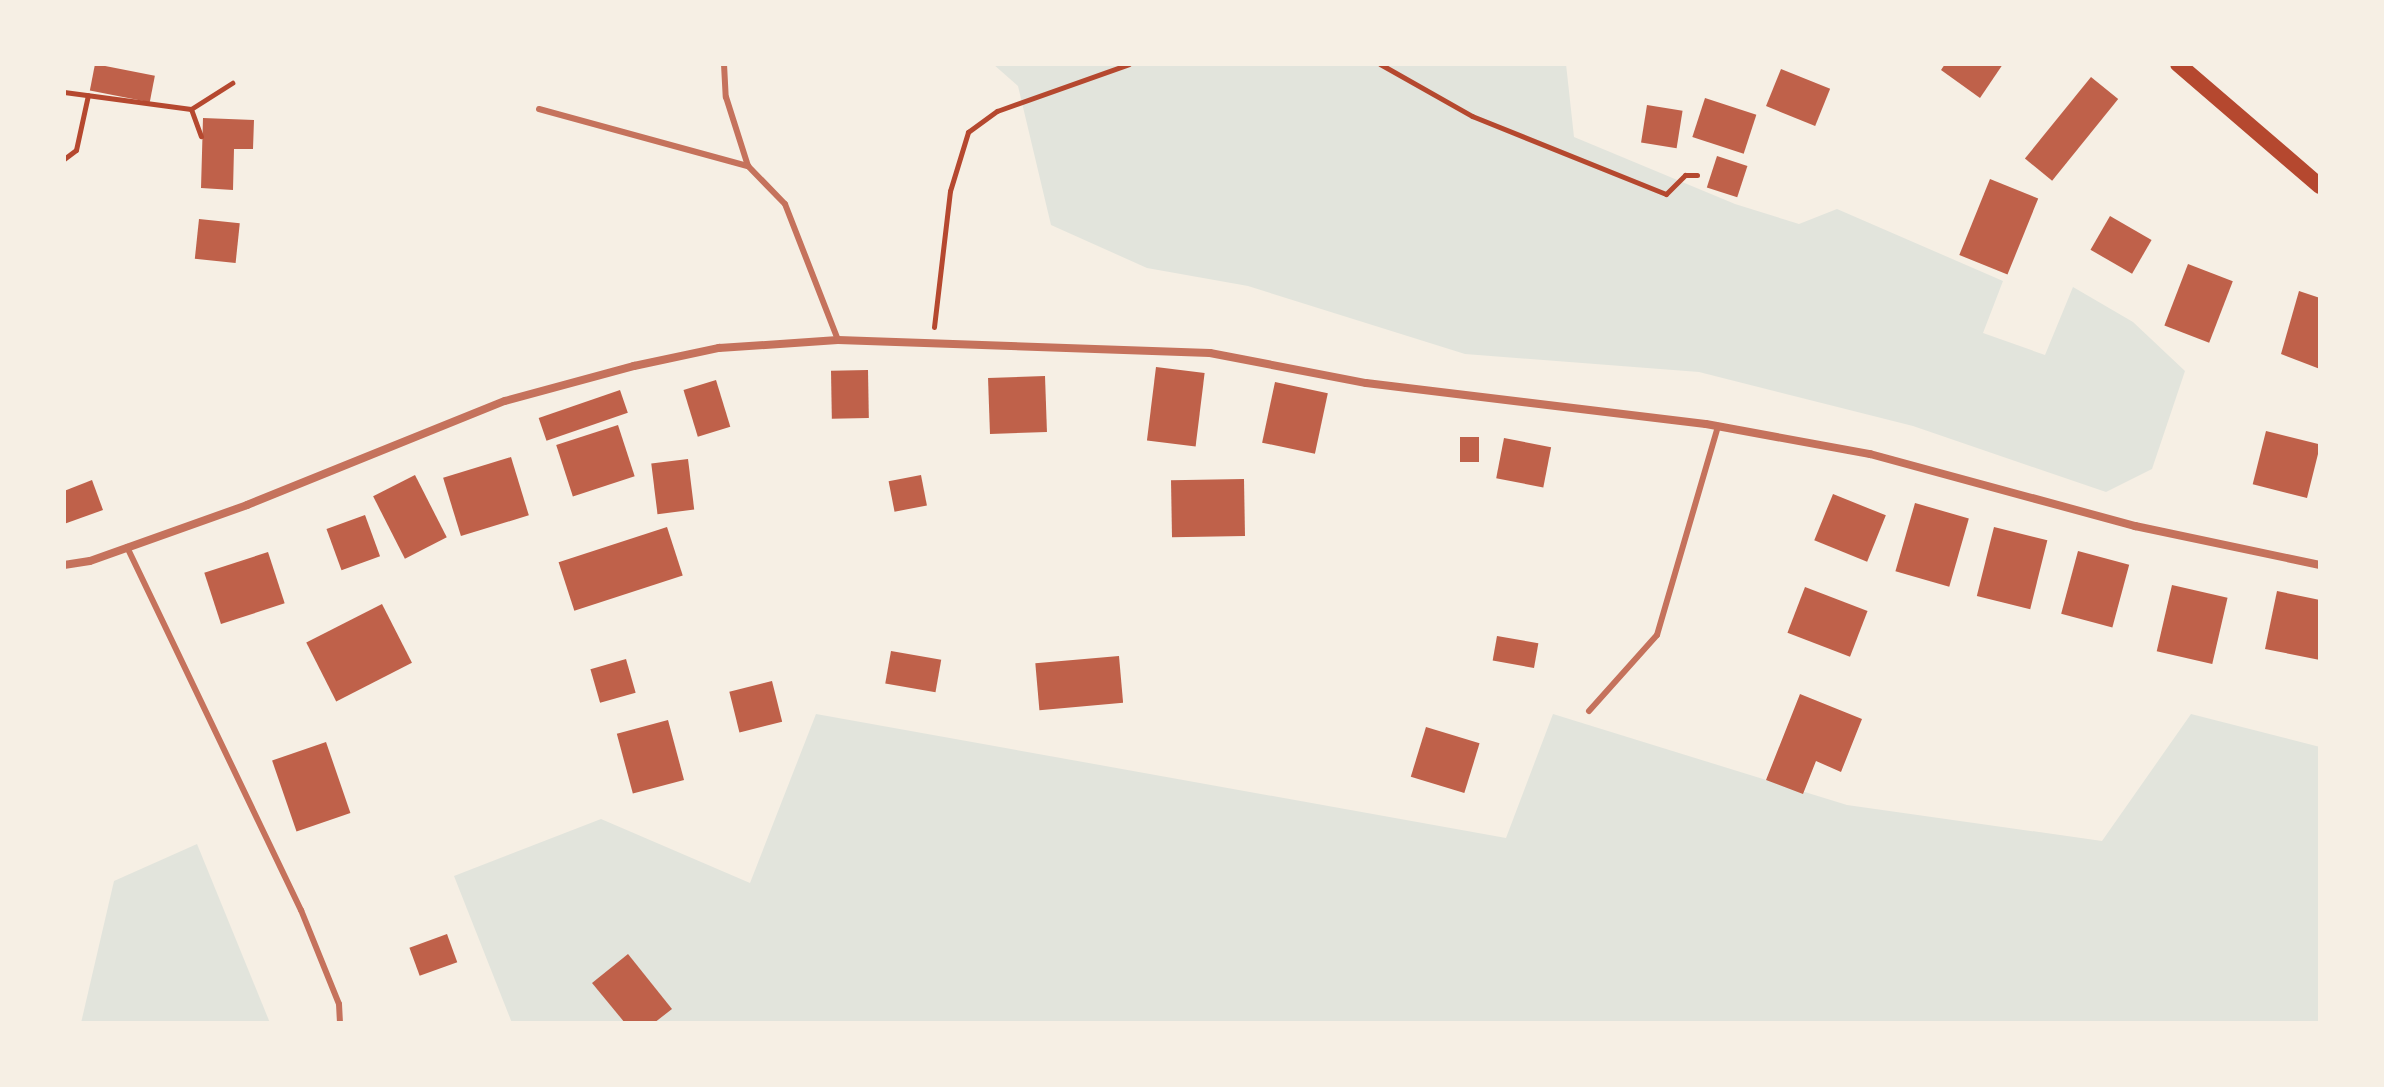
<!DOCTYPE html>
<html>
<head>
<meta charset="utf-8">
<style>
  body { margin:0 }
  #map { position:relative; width:2384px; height:1087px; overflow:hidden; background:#f6efe4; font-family:"Space Grotesk",sans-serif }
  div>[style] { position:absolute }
  .green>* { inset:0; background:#e2e4dc }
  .building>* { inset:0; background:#bf614a; transform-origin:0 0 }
  .path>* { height:5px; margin:-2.5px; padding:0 2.5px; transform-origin:2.5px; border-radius:2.5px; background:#b5482f }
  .service>* { height:6px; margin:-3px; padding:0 3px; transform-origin:3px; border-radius:3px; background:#c5725c }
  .minor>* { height:8px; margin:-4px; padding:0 4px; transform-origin:4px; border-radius:4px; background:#c5725c }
  .secondary>* { height:16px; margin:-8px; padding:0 8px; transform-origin:8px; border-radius:8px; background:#b5482f }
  span { translate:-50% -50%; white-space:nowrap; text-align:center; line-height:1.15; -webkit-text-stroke:7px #f6efe4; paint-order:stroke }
  .frame { position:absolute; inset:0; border:66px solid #f6efe4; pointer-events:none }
</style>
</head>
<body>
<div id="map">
  <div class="green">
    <i style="clip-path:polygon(988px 64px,1566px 64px,1574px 137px,1735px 204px,1799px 224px,1837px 209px,2003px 281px,1983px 333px,2045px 355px,2073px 287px,2133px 322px,2185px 371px,2152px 469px,2106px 492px,1913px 426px,1699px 372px,1465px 354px,1248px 286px,1147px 268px,1051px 225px,1018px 86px,993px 64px)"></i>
    <i style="clip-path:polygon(816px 714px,1506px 838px,1553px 714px,1847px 805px,2102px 841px,2191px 714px,2320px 747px,2320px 1023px,512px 1023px,454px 876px,601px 819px,750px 883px)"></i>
    <i style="clip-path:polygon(197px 844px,270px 1023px,81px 1023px,114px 881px)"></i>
  </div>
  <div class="building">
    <i style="left:95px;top:64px;width:61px;height:27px;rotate:11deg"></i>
    <i style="clip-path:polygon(1945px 64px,2003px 64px,1980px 98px,1941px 70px)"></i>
    <i style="left:1781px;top:69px;width:53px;height:40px;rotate:22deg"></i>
    <i style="left:2091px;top:77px;width:35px;height:105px;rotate:39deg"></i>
    <i style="left:1705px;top:98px;width:54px;height:41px;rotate:18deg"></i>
    <i style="left:1647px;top:105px;width:36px;height:38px;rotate:9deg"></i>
    <i style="clip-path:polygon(203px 118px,254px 120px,253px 149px,234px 149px,233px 190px,201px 188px)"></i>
    <i style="left:1717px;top:156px;width:32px;height:33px;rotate:18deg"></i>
    <i style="left:1990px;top:179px;width:52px;height:82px;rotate:22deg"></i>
    <i style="left:2110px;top:216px;width:48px;height:39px;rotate:30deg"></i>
    <i style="left:199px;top:219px;width:41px;height:40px;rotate:6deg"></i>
    <i style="left:2188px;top:264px;width:48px;height:66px;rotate:21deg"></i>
    <i style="clip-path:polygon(2299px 291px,2320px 298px,2320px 369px,2281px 354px)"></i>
    <i style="left:1156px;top:367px;width:49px;height:74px;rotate:7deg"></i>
    <i style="left:868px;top:370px;width:48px;height:37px;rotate:89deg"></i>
    <i style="left:1045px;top:376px;width:56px;height:57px;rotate:88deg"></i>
    <i style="left:716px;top:380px;width:49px;height:34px;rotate:73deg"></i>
    <i style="left:1275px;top:382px;width:54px;height:62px;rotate:12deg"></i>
    <i style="left:620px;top:390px;width:24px;height:86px;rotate:71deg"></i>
    <i style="left:618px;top:425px;width:54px;height:65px;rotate:72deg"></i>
    <i style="left:2266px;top:431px;width:56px;height:55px;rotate:14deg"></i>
    <i style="left:1460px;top:437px;width:19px;height:25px"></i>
    <i style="left:1504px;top:438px;width:48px;height:41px;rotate:11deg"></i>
    <i style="left:511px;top:457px;width:61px;height:71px;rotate:73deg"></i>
    <i style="left:688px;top:459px;width:51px;height:37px;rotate:83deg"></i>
    <i style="left:415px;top:475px;width:70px;height:47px;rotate:63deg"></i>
    <i style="left:921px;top:475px;width:31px;height:33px;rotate:79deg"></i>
    <i style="left:1244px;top:479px;width:57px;height:73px;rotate:89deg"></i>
    <i style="clip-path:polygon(92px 480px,103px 510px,64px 524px,64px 491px)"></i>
    <i style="left:1833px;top:494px;width:57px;height:50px;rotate:22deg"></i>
    <i style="left:1915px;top:503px;width:56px;height:71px;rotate:16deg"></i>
    <i style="left:365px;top:515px;width:44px;height:41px;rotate:70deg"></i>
    <i style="left:667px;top:527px;width:51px;height:114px;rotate:72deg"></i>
    <i style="left:1994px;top:527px;width:55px;height:71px;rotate:14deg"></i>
    <i style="left:2078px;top:551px;width:53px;height:65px;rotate:15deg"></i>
    <i style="left:268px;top:552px;width:54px;height:67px;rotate:72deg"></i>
    <i style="left:2172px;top:585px;width:57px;height:68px;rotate:13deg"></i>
    <i style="left:1805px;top:587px;width:67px;height:49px;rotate:21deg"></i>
    <i style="clip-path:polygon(2277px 591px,2320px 600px,2320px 660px,2265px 649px)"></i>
    <i style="left:382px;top:604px;width:66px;height:85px;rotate:63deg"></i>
    <i style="left:1497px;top:636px;width:42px;height:25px;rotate:10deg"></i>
    <i style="left:891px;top:651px;width:51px;height:33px;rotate:10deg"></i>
    <i style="left:1119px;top:656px;width:47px;height:84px;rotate:85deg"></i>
    <i style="left:626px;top:659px;width:35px;height:37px;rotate:74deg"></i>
    <i style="left:772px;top:681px;width:42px;height:44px;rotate:76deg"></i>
    <i style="clip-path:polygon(1800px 694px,1862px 719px,1841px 772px,1816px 761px,1803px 794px,1766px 780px)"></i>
    <i style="left:668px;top:720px;width:62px;height:53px;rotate:75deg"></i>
    <i style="left:1426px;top:727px;width:56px;height:52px;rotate:17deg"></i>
    <i style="left:326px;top:742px;width:75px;height:57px;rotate:71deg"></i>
    <i style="left:447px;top:934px;width:30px;height:40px;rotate:70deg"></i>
    <i style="clip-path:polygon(628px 954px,672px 1009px,654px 1023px,625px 1023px,592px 983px)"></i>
  </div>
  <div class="path">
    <i style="left:1380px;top:64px;width:106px;rotate:29.5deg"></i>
    <i style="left:1472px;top:116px;width:209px;rotate:21.9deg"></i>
    <i style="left:1666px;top:194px;width:27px;rotate:-45deg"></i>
    <i style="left:1685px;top:175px;width:12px"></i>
    <i style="left:64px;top:92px;width:128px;rotate:7.6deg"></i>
    <i style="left:191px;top:109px;width:49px;rotate:-32.4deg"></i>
    <i style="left:191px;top:109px;width:29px;rotate:70deg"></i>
    <i style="left:64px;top:159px;width:15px;rotate:-37deg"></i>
    <i style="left:76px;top:150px;width:56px;rotate:-77.7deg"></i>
    <i style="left:934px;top:327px;width:137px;rotate:-83.3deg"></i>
    <i style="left:950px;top:191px;width:62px;rotate:-73deg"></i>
    <i style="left:968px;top:132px;width:36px;rotate:-36deg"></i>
    <i style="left:997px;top:111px;width:140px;rotate:-19.6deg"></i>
  </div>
  <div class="service">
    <i style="left:724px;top:64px;width:33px;rotate:87deg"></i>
    <i style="left:726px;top:97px;width:72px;rotate:72.3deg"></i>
    <i style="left:539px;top:109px;width:217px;rotate:15.3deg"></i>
    <i style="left:748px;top:166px;width:53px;rotate:45.8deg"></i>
    <i style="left:785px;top:204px;width:146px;rotate:68.7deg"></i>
    <i style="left:127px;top:547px;width:403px;rotate:64.4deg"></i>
    <i style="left:301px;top:910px;width:101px;rotate:68deg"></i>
    <i style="left:339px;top:1004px;width:19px;rotate:87deg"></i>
    <i style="left:1589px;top:711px;width:102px;rotate:-48.2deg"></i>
    <i style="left:1657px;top:635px;width:218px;rotate:-73.7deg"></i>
  </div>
  <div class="minor">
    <i style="left:64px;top:565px;width:26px;rotate:-9deg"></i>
    <i style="left:90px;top:561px;width:167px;rotate:-19.6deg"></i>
    <i style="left:247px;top:505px;width:278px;rotate:-22deg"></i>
    <i style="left:505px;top:401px;width:134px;rotate:-15.2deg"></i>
    <i style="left:634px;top:366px;width:87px;rotate:-12deg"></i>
    <i style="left:719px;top:348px;width:119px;rotate:-3.8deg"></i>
    <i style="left:838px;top:340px;width:372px;rotate:2deg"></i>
    <i style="left:1210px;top:353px;width:159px;rotate:10.9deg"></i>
    <i style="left:1366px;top:383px;width:342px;rotate:6.9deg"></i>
    <i style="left:1706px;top:424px;width:167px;rotate:10.4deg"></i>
    <i style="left:1870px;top:454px;width:275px;rotate:15.2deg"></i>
    <i style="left:2135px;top:526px;width:189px;rotate:11.9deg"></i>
  </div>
  <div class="secondary">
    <i style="left:2178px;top:64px;width:187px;rotate:40.7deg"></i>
  </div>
  <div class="frame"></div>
</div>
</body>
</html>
